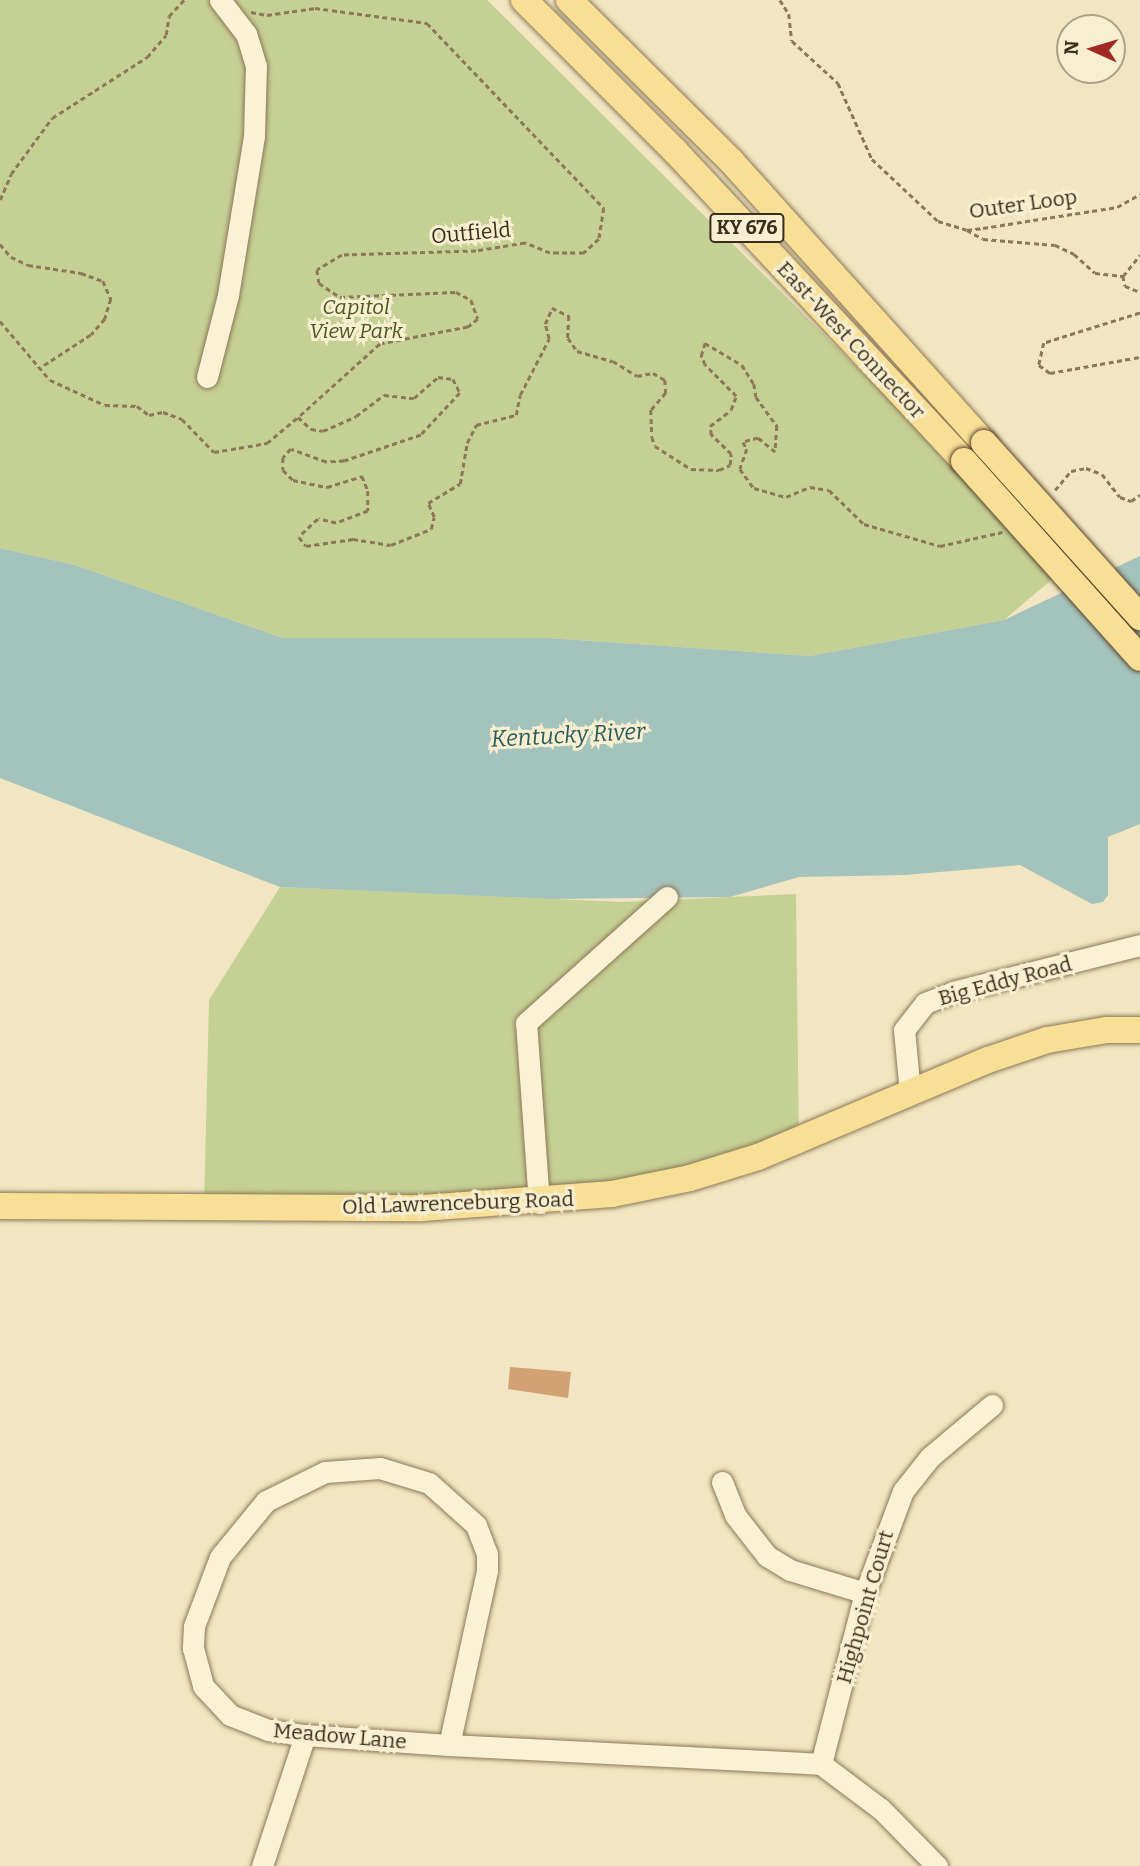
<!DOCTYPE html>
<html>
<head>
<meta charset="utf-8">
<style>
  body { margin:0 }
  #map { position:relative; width:1140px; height:1866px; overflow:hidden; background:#f1e6c1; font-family:Bitter,serif }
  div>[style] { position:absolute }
  .green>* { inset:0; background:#c5d094 }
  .water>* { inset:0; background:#a4c3bc }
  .building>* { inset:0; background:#d2a174 }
  .path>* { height:2.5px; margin-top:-1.25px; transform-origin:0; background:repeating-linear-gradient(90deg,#8c7757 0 5px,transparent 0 8.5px) }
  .roads { filter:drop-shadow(0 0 2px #8c7757) drop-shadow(0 0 2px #8c7757) }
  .minor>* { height:21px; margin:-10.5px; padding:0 10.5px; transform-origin:10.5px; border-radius:10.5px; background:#fbf2d5 }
  .major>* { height:26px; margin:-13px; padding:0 13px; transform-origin:13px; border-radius:13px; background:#f7df96 }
  .bridges { filter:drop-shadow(0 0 2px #59442c) drop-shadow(0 0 2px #59442c) }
  .major-bridge>* { height:26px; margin:-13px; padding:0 13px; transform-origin:13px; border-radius:13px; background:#f7df96 }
  span { translate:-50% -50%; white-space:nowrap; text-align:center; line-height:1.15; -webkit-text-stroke:6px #f8efd1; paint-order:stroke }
  .shield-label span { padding:2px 5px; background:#f8efd1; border:2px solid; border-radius:5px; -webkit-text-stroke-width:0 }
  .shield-label { font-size:19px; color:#3b2d1c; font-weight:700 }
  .street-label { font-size:21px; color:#3b2d1c }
  .park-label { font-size:21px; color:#475921; font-style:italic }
  .water-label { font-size:23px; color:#2a5b5b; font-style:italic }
  .north { position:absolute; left:1056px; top:14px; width:70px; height:70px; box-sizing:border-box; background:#f8efd1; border:2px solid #aca189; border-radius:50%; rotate:274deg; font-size:19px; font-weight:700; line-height:28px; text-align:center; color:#3b2d1c }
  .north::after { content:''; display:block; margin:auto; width:24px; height:32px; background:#a02922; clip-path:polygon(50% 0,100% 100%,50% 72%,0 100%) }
</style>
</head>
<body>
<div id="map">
  <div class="green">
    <i style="clip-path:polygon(0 0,487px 0,1062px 571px,1004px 620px,810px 656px,548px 638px,283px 638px,75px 565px,0 548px)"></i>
    <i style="clip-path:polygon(280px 887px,622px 902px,796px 894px,799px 1151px,581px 1194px,204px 1208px,209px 1000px)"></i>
  </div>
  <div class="water">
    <i style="clip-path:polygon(0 548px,75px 565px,283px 638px,548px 638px,810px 656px,1004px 620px,1140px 556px,1140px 824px,1108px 837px,1108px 895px,1103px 902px,1092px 904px,1020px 865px,905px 875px,799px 877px,730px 897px,551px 899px,280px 887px,0 778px)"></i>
  </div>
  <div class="building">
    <i style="clip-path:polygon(510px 1367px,571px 1372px,568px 1398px,508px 1389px)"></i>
  </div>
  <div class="path">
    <i style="left:780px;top:0;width:17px;rotate:57deg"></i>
    <i style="left:789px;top:14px;width:27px;rotate:84deg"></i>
    <i style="left:792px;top:41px;width:62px;rotate:42.4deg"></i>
    <i style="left:838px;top:83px;width:83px;rotate:65.9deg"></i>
    <i style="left:872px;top:159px;width:91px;rotate:43.2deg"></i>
    <i style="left:938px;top:221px;width:30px;rotate:17deg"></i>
    <i style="left:967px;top:230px;width:16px;rotate:-7deg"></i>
    <i style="left:983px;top:228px;width:136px;rotate:-8.9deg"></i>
    <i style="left:1117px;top:207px;width:26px;rotate:-29deg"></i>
    <i style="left:251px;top:12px;width:16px;rotate:11deg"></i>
    <i style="left:267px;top:15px;width:49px;rotate:-8.3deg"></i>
    <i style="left:315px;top:8px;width:113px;rotate:7.6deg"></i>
    <i style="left:427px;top:23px;width:256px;rotate:46.3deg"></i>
    <i style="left:604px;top:208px;width:31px;rotate:99deg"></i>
    <i style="left:599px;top:239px;width:21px;rotate:137deg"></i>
    <i style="left:584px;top:253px;width:34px;rotate:180deg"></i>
    <i style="left:550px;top:253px;width:27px;rotate:-158deg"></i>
    <i style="left:525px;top:243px;width:50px;rotate:170.7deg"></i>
    <i style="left:476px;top:251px;width:134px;rotate:178.3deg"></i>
    <i style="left:342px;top:255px;width:29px;rotate:149deg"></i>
    <i style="left:317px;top:270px;width:13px;rotate:81deg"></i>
    <i style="left:319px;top:283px;width:25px;rotate:34deg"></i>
    <i style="left:340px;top:297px;width:116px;rotate:-2.5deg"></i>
    <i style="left:456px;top:292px;width:17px;rotate:28deg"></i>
    <i style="left:471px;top:300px;width:20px;rotate:70deg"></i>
    <i style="left:478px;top:319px;width:13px;rotate:141deg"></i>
    <i style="left:468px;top:327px;width:90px;rotate:169.1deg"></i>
    <i style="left:380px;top:344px;width:109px;rotate:138deg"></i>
    <i style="left:0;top:200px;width:28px;rotate:-67deg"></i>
    <i style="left:11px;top:174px;width:69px;rotate:-53.8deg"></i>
    <i style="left:52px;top:118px;width:113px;rotate:-32.7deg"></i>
    <i style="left:147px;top:57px;width:29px;rotate:-49deg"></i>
    <i style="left:166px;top:35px;width:19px;rotate:-81deg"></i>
    <i style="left:169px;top:16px;width:22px;rotate:-47deg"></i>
    <i style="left:967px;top:230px;width:18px;rotate:29deg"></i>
    <i style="left:983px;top:239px;width:72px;rotate:4.8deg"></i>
    <i style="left:1055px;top:245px;width:21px;rotate:25deg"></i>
    <i style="left:1074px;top:254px;width:28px;rotate:42deg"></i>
    <i style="left:1095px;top:273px;width:28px;rotate:6deg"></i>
    <i style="left:1123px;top:276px;width:27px;rotate:-51deg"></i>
    <i style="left:0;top:244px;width:17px;rotate:50deg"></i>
    <i style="left:11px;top:257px;width:19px;rotate:25deg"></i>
    <i style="left:28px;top:265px;width:54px;rotate:8.6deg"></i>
    <i style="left:81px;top:273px;width:23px;rotate:20deg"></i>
    <i style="left:103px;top:281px;width:20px;rotate:66deg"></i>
    <i style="left:111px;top:299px;width:21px;rotate:107deg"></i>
    <i style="left:105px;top:319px;width:21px;rotate:131deg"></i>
    <i style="left:91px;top:335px;width:59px;rotate:146.9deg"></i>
    <i style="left:1123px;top:276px;width:10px;rotate:79deg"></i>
    <i style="left:1125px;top:286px;width:16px;rotate:22deg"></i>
    <i style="left:1140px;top:313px;width:101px;rotate:162.6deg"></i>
    <i style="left:1044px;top:343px;width:23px;rotate:103deg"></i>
    <i style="left:1039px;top:365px;width:14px;rotate:36deg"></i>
    <i style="left:1050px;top:373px;width:91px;rotate:-10.1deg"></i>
    <i style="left:0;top:321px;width:77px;rotate:49.7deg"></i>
    <i style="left:50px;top:380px;width:60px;rotate:24.4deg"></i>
    <i style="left:105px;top:405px;width:32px;rotate:2deg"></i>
    <i style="left:137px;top:406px;width:15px;rotate:37deg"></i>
    <i style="left:149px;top:415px;width:14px;rotate:-12deg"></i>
    <i style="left:163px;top:412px;width:20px;rotate:20deg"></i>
    <i style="left:182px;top:419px;width:46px;rotate:45.9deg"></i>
    <i style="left:214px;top:452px;width:54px;rotate:-9.6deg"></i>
    <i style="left:267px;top:443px;width:40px;rotate:-40deg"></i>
    <i style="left:298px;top:417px;width:18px;rotate:43deg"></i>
    <i style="left:311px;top:429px;width:12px;rotate:9deg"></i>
    <i style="left:323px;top:431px;width:36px;rotate:-24deg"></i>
    <i style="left:356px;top:416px;width:35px;rotate:-37deg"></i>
    <i style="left:384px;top:395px;width:30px;rotate:6deg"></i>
    <i style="left:414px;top:398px;width:32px;rotate:-41deg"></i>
    <i style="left:438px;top:377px;width:15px;rotate:8deg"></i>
    <i style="left:453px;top:379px;width:16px;rotate:63deg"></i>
    <i style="left:460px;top:393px;width:57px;rotate:132.9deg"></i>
    <i style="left:421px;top:435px;width:81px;rotate:161.3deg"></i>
    <i style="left:344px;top:461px;width:18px;rotate:177deg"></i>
    <i style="left:326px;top:462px;width:37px;rotate:-160deg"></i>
    <i style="left:291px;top:449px;width:12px;rotate:132deg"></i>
    <i style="left:283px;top:458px;width:12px;rotate:90deg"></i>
    <i style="left:283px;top:470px;width:14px;rotate:45deg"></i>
    <i style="left:293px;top:480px;width:35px;rotate:12deg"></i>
    <i style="left:327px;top:487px;width:37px;rotate:-17deg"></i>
    <i style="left:362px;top:476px;width:16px;rotate:68deg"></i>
    <i style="left:368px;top:491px;width:20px;rotate:90deg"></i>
    <i style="left:368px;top:511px;width:34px;rotate:159deg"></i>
    <i style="left:336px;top:523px;width:18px;rotate:-167deg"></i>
    <i style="left:318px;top:519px;width:26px;rotate:137deg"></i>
    <i style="left:299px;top:537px;width:11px;rotate:52deg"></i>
    <i style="left:306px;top:546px;width:48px;rotate:-8.5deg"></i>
    <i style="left:353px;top:539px;width:38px;rotate:9deg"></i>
    <i style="left:391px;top:545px;width:43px;rotate:-21.8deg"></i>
    <i style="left:431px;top:529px;width:12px;rotate:-76deg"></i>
    <i style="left:434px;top:517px;width:15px;rotate:-113deg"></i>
    <i style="left:428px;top:503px;width:37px;rotate:-31deg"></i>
    <i style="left:460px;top:484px;width:42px;rotate:-80.3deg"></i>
    <i style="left:467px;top:443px;width:20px;rotate:-63deg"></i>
    <i style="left:476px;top:425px;width:41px;rotate:-14deg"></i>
    <i style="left:516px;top:415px;width:20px;rotate:-79deg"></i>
    <i style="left:520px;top:395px;width:63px;rotate:-62.6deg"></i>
    <i style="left:549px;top:339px;width:16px;rotate:-105deg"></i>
    <i style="left:545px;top:324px;width:17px;rotate:-66deg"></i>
    <i style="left:552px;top:308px;width:19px;rotate:25deg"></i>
    <i style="left:569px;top:316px;width:22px;rotate:93deg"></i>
    <i style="left:568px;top:338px;width:16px;rotate:55deg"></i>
    <i style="left:577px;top:351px;width:37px;rotate:16deg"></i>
    <i style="left:613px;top:361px;width:28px;rotate:32deg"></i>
    <i style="left:637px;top:376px;width:16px;rotate:-11deg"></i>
    <i style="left:653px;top:373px;width:14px;rotate:30deg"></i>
    <i style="left:665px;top:380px;width:13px;rotate:86deg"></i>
    <i style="left:666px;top:393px;width:23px;rotate:131deg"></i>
    <i style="left:651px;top:410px;width:27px;rotate:88deg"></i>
    <i style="left:652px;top:437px;width:9px;rotate:72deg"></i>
    <i style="left:655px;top:446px;width:43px;rotate:32.6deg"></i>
    <i style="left:691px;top:469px;width:28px;rotate:2deg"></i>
    <i style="left:719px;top:470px;width:12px;rotate:-24deg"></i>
    <i style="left:730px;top:465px;width:11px;rotate:-85deg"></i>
    <i style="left:731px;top:454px;width:28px;rotate:-136deg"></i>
    <i style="left:711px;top:435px;width:9px;rotate:-96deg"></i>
    <i style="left:710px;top:426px;width:26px;rotate:-37deg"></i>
    <i style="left:731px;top:410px;width:15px;rotate:-70deg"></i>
    <i style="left:736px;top:396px;width:44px;rotate:-135deg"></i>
    <i style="left:705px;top:365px;width:10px;rotate:-114deg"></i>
    <i style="left:701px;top:356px;width:14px;rotate:-73deg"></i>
    <i style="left:705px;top:343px;width:43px;rotate:30.7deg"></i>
    <i style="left:742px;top:365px;width:22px;rotate:58deg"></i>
    <i style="left:754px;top:384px;width:13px;rotate:81deg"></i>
    <i style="left:756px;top:397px;width:36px;rotate:54deg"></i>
    <i style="left:777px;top:426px;width:26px;rotate:94deg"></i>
    <i style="left:775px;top:452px;width:22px;rotate:-141deg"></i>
    <i style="left:758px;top:438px;width:16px;rotate:165deg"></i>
    <i style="left:743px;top:442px;width:8px;rotate:60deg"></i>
    <i style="left:747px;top:449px;width:21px;rotate:109deg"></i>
    <i style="left:740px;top:469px;width:24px;rotate:54deg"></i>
    <i style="left:754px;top:488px;width:33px;rotate:16deg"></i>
    <i style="left:786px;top:497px;width:26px;rotate:-23deg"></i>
    <i style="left:810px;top:487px;width:19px;rotate:9deg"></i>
    <i style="left:829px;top:490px;width:49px;rotate:44.2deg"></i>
    <i style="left:864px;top:524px;width:79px;rotate:16.1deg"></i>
    <i style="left:940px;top:546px;width:64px;rotate:-12.7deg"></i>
    <i style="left:1055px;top:490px;width:25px;rotate:-50deg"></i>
    <i style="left:1071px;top:471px;width:15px;rotate:-11deg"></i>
    <i style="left:1086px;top:468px;width:17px;rotate:21deg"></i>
    <i style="left:1102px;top:474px;width:29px;rotate:52deg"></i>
    <i style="left:1120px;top:497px;width:12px;rotate:20deg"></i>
    <i style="left:1131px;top:501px;width:11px;rotate:-34deg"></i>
  </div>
  <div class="roads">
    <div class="minor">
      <i style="left:207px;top:377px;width:85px;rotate:-75.6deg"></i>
      <i style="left:228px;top:295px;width:161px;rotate:-80.7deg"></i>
      <i style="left:254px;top:136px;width:70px;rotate:-88.4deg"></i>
      <i style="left:256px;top:66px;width:34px;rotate:-107deg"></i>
      <i style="left:246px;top:34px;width:43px;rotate:-127.4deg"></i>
      <i style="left:910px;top:1093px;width:63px;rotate:-95.4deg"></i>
      <i style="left:904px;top:1030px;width:34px;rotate:-52deg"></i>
      <i style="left:925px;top:1003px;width:30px;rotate:-21deg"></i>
      <i style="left:953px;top:992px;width:193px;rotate:-14.1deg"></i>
      <i style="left:539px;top:1203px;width:180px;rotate:-94.1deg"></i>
      <i style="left:526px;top:1023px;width:189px;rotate:-41.8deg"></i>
      <i style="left:722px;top:1482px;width:35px;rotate:68deg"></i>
      <i style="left:735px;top:1515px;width:52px;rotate:52deg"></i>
      <i style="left:767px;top:1556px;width:27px;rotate:31deg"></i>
      <i style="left:790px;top:1570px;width:78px;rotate:17deg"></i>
      <i style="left:449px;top:1745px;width:179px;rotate:-77.7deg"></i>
      <i style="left:487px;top:1570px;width:16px;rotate:-90deg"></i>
      <i style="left:487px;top:1554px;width:31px;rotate:-111deg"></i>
      <i style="left:476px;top:1525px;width:63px;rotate:-138.2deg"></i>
      <i style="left:429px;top:1483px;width:51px;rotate:-163deg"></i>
      <i style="left:380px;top:1468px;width:55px;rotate:175.8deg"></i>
      <i style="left:325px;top:1472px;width:66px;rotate:153.8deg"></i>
      <i style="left:266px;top:1501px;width:72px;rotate:129.4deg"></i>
      <i style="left:220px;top:1557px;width:74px;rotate:110.6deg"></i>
      <i style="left:194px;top:1626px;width:22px;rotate:93deg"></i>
      <i style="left:193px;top:1648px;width:39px;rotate:75deg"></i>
      <i style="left:203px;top:1686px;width:40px;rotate:47deg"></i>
      <i style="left:230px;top:1715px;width:41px;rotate:21.5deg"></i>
      <i style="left:268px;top:1730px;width:37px;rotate:8deg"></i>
      <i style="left:305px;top:1735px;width:144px;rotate:4deg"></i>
      <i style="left:449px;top:1745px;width:372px;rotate:2.9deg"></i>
      <i style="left:821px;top:1764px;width:75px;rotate:36.9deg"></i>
      <i style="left:881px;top:1809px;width:80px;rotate:45.5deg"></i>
      <i style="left:821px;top:1764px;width:177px;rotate:-75.6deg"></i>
      <i style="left:865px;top:1593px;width:109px;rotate:-69.6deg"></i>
      <i style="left:903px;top:1491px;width:43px;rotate:-51.5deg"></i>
      <i style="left:930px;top:1457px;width:81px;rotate:-40deg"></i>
      <i style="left:262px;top:1866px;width:138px;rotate:-71.8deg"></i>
    </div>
    <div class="major">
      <i style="left:524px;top:0;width:214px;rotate:45deg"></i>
      <i style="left:675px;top:151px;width:424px;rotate:47deg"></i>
      <i style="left:569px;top:0;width:230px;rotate:44.8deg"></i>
      <i style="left:732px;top:162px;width:377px;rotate:48.1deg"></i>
      <i style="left:0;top:1206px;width:422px;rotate:0.3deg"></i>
      <i style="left:422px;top:1208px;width:191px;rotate:-4.2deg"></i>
      <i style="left:612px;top:1194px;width:80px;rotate:-11.6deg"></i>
      <i style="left:690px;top:1178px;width:71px;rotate:-17.2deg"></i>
      <i style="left:758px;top:1157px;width:250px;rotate:-22.9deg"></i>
      <i style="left:988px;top:1060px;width:62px;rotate:-18.7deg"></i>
      <i style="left:1047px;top:1040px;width:61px;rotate:-9.5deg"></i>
      <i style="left:1107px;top:1030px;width:33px"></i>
    </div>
  </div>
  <div class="bridges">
    <div class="major-bridge">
      <i style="left:984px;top:443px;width:234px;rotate:48.1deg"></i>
      <i style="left:964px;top:461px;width:264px;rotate:48.2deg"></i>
    </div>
  </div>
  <div class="shield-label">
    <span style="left:747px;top:228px">KY 676</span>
  </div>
  <div class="street-label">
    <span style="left:1023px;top:204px;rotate:-8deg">Outer Loop</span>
    <span style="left:471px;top:233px;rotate:-5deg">Outfield</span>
    <span style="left:851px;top:340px;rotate:47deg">East-West Connector</span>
    <span style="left:1005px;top:981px;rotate:-15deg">Big Eddy Road</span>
    <span style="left:458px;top:1203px;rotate:-2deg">Old Lawrenceburg Road</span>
    <span style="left:865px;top:1607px;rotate:-74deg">Highpoint Court</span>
    <span style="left:340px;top:1736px;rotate:5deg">Meadow Lane</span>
  </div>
  <div class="park-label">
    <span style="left:356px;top:319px">Capitol<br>View Park</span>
  </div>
  <div class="water-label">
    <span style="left:568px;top:735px;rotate:-3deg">Kentucky River</span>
  </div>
  <div class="north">N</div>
</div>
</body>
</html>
